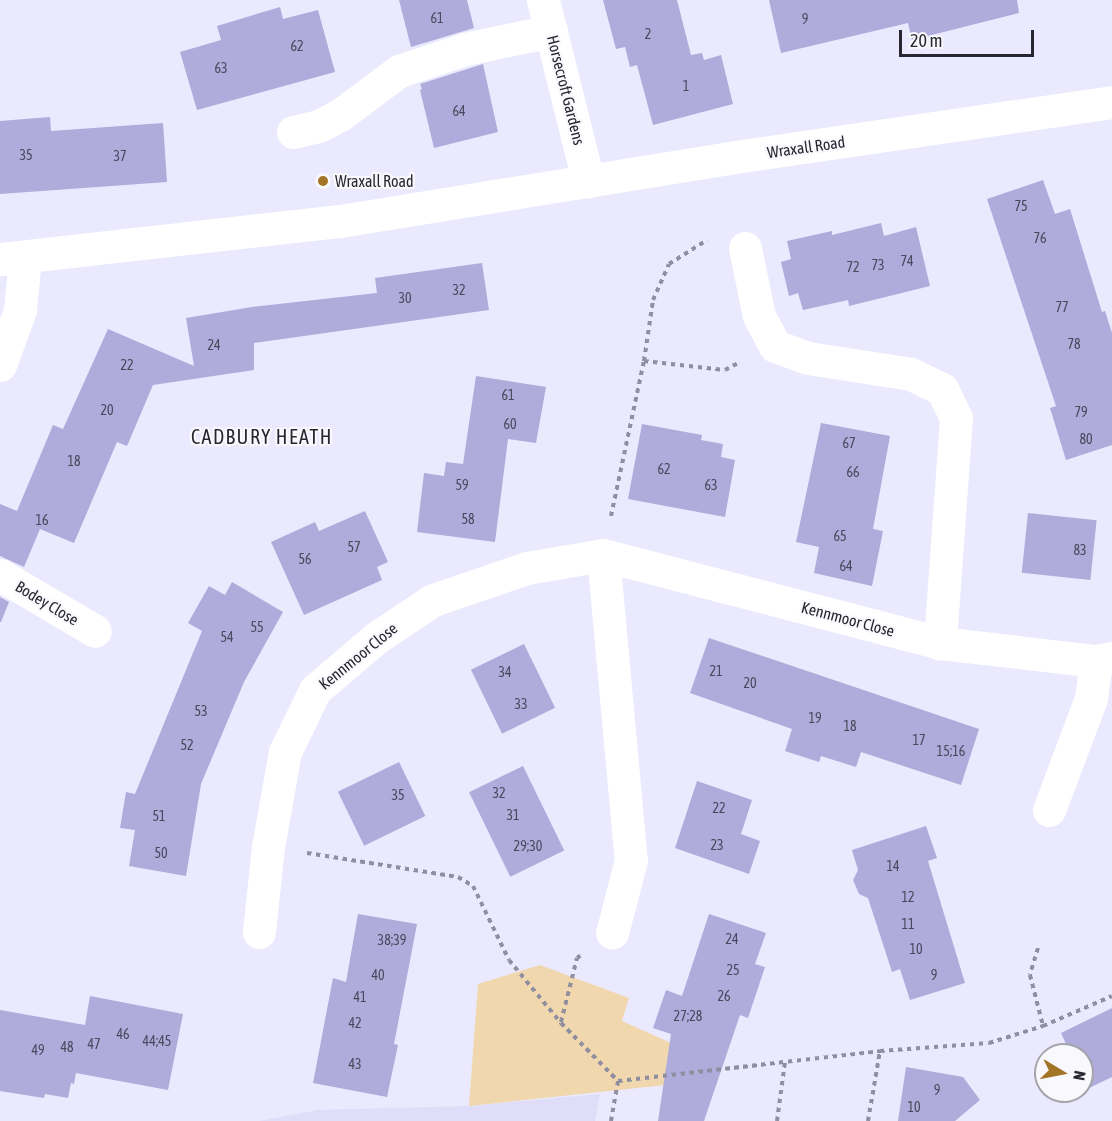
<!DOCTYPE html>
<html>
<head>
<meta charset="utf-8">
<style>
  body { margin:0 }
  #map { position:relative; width:1112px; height:1121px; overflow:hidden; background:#eae9fe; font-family:"Asap Condensed",sans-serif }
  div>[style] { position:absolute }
  .built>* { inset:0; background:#dfddf8 }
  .green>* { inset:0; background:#f1d7ae }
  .building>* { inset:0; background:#afabdb; transform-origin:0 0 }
  .path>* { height:4px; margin-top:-2px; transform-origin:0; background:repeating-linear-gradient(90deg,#908f9f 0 4.5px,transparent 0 9px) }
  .minor>* { height:33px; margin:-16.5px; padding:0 16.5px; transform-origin:16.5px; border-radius:16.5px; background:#fff }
  .dots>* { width:16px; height:16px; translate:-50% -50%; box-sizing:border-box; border:3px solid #f8f8fd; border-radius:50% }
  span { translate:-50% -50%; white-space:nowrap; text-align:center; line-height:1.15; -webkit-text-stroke:4.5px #f8f8fd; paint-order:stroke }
  .number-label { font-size:14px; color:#4a485c }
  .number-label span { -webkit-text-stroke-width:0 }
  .street-label { font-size:16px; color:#282731 }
  .poi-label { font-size:16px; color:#282731 }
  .left { translate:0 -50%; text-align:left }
  .quarter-label { font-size:20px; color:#282731; letter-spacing:1.5px }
  .north { position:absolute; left:1034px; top:1043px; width:60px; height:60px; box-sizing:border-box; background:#f8f8fd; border:2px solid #a5a4ab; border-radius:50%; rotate:100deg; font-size:16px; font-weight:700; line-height:24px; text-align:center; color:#282731 }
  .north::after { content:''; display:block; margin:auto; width:21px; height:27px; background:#a17525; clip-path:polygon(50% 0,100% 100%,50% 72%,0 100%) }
  .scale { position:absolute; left:899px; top:30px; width:135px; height:27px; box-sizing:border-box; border:3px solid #282731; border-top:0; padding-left:8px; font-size:18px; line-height:21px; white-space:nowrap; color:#282731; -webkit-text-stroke:4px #f8f8fd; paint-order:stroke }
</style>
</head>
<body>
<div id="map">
  <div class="built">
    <i style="clip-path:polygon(600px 1094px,595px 1121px,259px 1121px,318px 1110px,469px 1106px)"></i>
  </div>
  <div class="green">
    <i style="clip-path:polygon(540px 965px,629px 998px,622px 1021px,700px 1056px,694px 1082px,469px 1106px,478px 984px)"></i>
  </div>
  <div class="building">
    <i style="clip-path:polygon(399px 0,467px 0,474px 28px,411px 47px)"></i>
    <i style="clip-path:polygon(603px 0,677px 0,691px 55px,702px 53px,704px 60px,721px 55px,733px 104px,653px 125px,637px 65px,630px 67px,625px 47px,616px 49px)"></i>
    <i style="clip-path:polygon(769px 0,1017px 0,1019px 13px,912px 40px,908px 23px,781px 53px)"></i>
    <i style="clip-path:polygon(280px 7px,283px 19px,318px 10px,335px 72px,197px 110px,180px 52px,221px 40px,217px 26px)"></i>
    <i style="clip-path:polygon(483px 64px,498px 132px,434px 148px,420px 90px,422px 89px,420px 84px)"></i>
    <i style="clip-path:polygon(50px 117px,51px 131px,163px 123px,167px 182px,0 194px,0 121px)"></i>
    <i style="clip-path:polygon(1043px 180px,1055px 214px,1070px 209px,1102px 312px,1105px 311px,1112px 333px,1112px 445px,1066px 460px,1050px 408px,1056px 406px,987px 199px)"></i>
    <i style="clip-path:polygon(881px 223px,884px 236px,916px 227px,930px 286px,849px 306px,848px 300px,803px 310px,798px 293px,789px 296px,781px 262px,791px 259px,787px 241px,832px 231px,832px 235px)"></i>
    <i style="clip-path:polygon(482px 263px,489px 310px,254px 343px,254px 370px,153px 385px,127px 446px,117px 442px,74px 543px,40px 529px,24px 567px,0 556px,0 504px,17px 511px,53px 425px,63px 429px,108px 329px,194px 366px,186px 318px,252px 307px,377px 293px,375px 278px)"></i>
    <i style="clip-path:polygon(476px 376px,546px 387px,536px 443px,508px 439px,495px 542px,417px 532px,424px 473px,444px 476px,446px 462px,463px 464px)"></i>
    <i style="clip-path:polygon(821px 423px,890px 436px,873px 529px,883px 531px,872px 586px,814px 573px,819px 547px,796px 542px)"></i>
    <i style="clip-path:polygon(642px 424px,702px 435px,701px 440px,723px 444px,721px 457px,735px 460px,725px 517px,628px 499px)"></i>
    <i style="clip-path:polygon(365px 511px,388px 562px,377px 567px,382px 580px,304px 615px,271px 542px,315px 522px,319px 531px)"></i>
    <i style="left:1028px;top:513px;width:69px;height:60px;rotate:6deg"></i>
    <i style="clip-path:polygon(232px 582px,283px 612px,244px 682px,201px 784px,186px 876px,129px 866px,135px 830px,120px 828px,126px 792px,135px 794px,202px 631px,188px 623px,209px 586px,225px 595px)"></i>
    <i style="clip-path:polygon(0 597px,9px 602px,1px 622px,0 622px)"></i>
    <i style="clip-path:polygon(709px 638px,979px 729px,961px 785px,861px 752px,856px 767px,821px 756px,819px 762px,785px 751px,792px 729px,690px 693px)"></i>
    <i style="left:524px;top:644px;width:71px;height:59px;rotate:64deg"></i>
    <i style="left:399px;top:762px;width:60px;height:68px;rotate:64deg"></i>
    <i style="left:523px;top:766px;width:94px;height:60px;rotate:64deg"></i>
    <i style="clip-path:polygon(697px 781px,752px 800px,741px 834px,760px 841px,749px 874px,675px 848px)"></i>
    <i style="clip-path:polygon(926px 826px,937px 858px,928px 861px,965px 983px,910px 1000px,900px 969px,892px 972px,868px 898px,859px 894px,853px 880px,858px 870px,852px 850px)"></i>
    <i style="clip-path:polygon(358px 914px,417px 924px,394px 1044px,398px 1045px,387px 1097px,313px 1083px,333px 978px,346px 982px)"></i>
    <i style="clip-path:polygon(709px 914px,766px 933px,755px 964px,765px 967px,748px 1018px,740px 1015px,704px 1121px,658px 1121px,671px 1034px,653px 1028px,666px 990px,682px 996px)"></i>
    <i style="clip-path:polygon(90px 996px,183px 1014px,168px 1090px,76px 1073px,74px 1084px,71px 1083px,68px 1098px,45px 1094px,44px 1098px,0 1091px,0 1010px,85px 1025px)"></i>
    <i style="clip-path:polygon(1112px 1008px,1112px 1077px,1087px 1089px,1082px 1078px,1082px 1055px,1071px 1055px,1061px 1033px)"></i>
    <i style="clip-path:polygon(906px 1067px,963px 1077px,980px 1100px,955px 1121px,898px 1121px)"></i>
  </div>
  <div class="path">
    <i style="left:644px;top:361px;width:81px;rotate:6.3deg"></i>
    <i style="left:725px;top:370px;width:17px;rotate:-28deg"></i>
    <i style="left:611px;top:516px;width:158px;rotate:-78deg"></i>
    <i style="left:644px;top:361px;width:62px;rotate:-81.6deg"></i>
    <i style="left:653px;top:300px;width:39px;rotate:-66deg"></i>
    <i style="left:669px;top:264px;width:45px;rotate:-32.3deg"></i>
    <i style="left:307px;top:853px;width:153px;rotate:9deg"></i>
    <i style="left:458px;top:877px;width:17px;rotate:31deg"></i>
    <i style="left:473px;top:886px;width:82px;rotate:64.1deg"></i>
    <i style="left:509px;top:960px;width:82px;rotate:50.5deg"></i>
    <i style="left:561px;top:1023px;width:81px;rotate:45.5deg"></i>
    <i style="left:618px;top:1081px;width:264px;rotate:-6.5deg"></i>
    <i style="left:880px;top:1051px;width:109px;rotate:-4.2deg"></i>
    <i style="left:989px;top:1043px;width:57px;rotate:-17.5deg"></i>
    <i style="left:1043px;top:1026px;width:75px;rotate:-23.5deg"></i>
    <i style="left:1038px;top:948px;width:28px;rotate:107deg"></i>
    <i style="left:1030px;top:975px;width:53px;rotate:75.7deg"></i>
    <i style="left:561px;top:1022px;width:66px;rotate:-76deg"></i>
    <i style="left:577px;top:958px;width:4px;rotate:-34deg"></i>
    <i style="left:611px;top:1121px;width:41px;rotate:-80.1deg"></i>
    <i style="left:777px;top:1121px;width:60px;rotate:-82.3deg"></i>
    <i style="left:868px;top:1121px;width:71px;rotate:-80.3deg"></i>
  </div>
  <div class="minor">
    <i style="left:543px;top:0;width:187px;rotate:76deg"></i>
    <i style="left:293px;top:132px;width:27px;rotate:-13deg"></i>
    <i style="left:319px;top:126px;width:24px;rotate:-28deg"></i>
    <i style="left:340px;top:115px;width:74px;rotate:-36.7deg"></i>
    <i style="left:399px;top:71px;width:70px;rotate:-18.4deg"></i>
    <i style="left:465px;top:49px;width:88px;rotate:-11.8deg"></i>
    <i style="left:745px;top:248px;width:69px;rotate:78.4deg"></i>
    <i style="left:759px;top:316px;width:34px;rotate:62deg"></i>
    <i style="left:775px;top:346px;width:35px;rotate:20deg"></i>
    <i style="left:808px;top:358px;width:104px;rotate:8.8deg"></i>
    <i style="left:911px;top:374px;width:34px;rotate:26deg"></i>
    <i style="left:942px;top:389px;width:32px;rotate:64deg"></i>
    <i style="left:956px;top:418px;width:226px;rotate:94.1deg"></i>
    <i style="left:0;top:259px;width:342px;rotate:-6.4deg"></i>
    <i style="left:340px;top:221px;width:393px;rotate:-9.2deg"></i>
    <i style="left:728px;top:158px;width:388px;rotate:-8.3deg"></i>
    <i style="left:0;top:365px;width:59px;rotate:-70deg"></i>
    <i style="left:20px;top:310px;width:53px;rotate:-84.6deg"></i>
    <i style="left:603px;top:555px;width:306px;rotate:84.8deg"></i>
    <i style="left:631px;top:860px;width:75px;rotate:104.6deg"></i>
    <i style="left:0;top:575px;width:110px;rotate:30.5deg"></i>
    <i style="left:1049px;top:810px;width:120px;rotate:-69.4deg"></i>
    <i style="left:1091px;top:698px;width:37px;rotate:-82deg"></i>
    <i style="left:259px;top:932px;width:85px;rotate:-84deg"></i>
    <i style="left:268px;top:847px;width:97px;rotate:-79.9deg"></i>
    <i style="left:285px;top:752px;width:69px;rotate:-64.2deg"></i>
    <i style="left:315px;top:690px;width:80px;rotate:-40.4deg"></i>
    <i style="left:376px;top:638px;width:69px;rotate:-33.7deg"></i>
    <i style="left:433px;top:600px;width:99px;rotate:-18.8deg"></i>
    <i style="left:527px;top:568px;width:77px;rotate:-9.7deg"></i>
    <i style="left:603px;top:555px;width:348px;rotate:14.6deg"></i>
    <i style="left:940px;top:643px;width:157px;rotate:6.6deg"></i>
    <i style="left:1096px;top:661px;width:16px;rotate:-11deg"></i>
  </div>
  <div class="dots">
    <i style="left:323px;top:181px;background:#a17525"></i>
  </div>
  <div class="number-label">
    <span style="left:437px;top:18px">61</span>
    <span style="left:805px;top:19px">9</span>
    <span style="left:648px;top:34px">2</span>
    <span style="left:297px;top:46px">62</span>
    <span style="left:221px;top:68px">63</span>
    <span style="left:686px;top:86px">1</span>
    <span style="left:459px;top:111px">64</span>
    <span style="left:26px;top:155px">35</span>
    <span style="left:120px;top:156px">37</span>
    <span style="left:1021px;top:206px">75</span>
    <span style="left:1040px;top:238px">76</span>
    <span style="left:907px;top:261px">74</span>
    <span style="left:878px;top:265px">73</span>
    <span style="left:853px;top:267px">72</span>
    <span style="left:459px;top:290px">32</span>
    <span style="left:405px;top:298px">30</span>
    <span style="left:1062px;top:307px">77</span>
    <span style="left:1074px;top:344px">78</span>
    <span style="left:214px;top:345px">24</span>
    <span style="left:127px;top:365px">22</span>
    <span style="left:508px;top:395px">61</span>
    <span style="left:107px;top:410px">20</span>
    <span style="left:1081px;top:412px">79</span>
    <span style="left:510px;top:424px">60</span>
    <span style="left:1086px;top:439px">80</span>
    <span style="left:849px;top:443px">67</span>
    <span style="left:74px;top:461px">18</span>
    <span style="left:664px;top:469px">62</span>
    <span style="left:853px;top:472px">66</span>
    <span style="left:462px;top:485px">59</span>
    <span style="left:711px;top:485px">63</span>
    <span style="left:468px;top:519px">58</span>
    <span style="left:42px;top:520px">16</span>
    <span style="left:840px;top:536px">65</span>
    <span style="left:354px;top:547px">57</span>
    <span style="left:1080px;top:550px">83</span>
    <span style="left:305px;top:559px">56</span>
    <span style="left:846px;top:566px">64</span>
    <span style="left:257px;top:627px">55</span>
    <span style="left:227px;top:637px">54</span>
    <span style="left:716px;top:671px">21</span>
    <span style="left:505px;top:672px">34</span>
    <span style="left:750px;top:683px">20</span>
    <span style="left:521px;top:704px">33</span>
    <span style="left:201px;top:711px">53</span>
    <span style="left:815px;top:718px">19</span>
    <span style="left:850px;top:726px">18</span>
    <span style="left:919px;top:740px">17</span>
    <span style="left:187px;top:745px">52</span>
    <span style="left:951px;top:751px">15;16</span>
    <span style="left:499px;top:793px">32</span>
    <span style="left:398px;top:795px">35</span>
    <span style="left:719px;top:808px">22</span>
    <span style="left:513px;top:815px">31</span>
    <span style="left:159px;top:816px">51</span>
    <span style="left:717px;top:845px">23</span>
    <span style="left:528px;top:846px">29;30</span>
    <span style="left:161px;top:853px">50</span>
    <span style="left:893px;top:866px">14</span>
    <span style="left:908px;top:897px">12</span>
    <span style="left:908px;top:924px">11</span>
    <span style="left:732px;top:939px">24</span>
    <span style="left:392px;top:940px">38;39</span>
    <span style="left:916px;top:949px">10</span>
    <span style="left:733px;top:970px">25</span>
    <span style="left:378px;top:975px">40</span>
    <span style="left:934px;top:975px">9</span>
    <span style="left:724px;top:996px">26</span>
    <span style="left:360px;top:997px">41</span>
    <span style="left:688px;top:1016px">27;28</span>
    <span style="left:355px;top:1023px">42</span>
    <span style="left:123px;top:1034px">46</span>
    <span style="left:157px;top:1041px">44;45</span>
    <span style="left:94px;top:1044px">47</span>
    <span style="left:67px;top:1047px">48</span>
    <span style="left:38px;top:1050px">49</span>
    <span style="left:355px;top:1064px">43</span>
    <span style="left:937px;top:1090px">9</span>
    <span style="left:914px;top:1107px">10</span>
  </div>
  <div class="street-label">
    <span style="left:566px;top:90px;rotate:76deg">Horsecroft Gardens</span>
    <span style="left:806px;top:147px;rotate:-8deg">Wraxall Road</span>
    <span style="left:47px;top:603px;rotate:31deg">Bodey Close</span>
    <span style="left:848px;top:619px;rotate:15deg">Kennmoor Close</span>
    <span style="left:358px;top:656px;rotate:-39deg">Kennmoor Close</span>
  </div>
  <div class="poi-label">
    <span class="left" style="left:335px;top:181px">Wraxall Road</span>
  </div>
  <div class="quarter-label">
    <span style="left:262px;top:436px">CADBURY HEATH</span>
  </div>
  <div class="north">N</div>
  <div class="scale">20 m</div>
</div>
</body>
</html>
